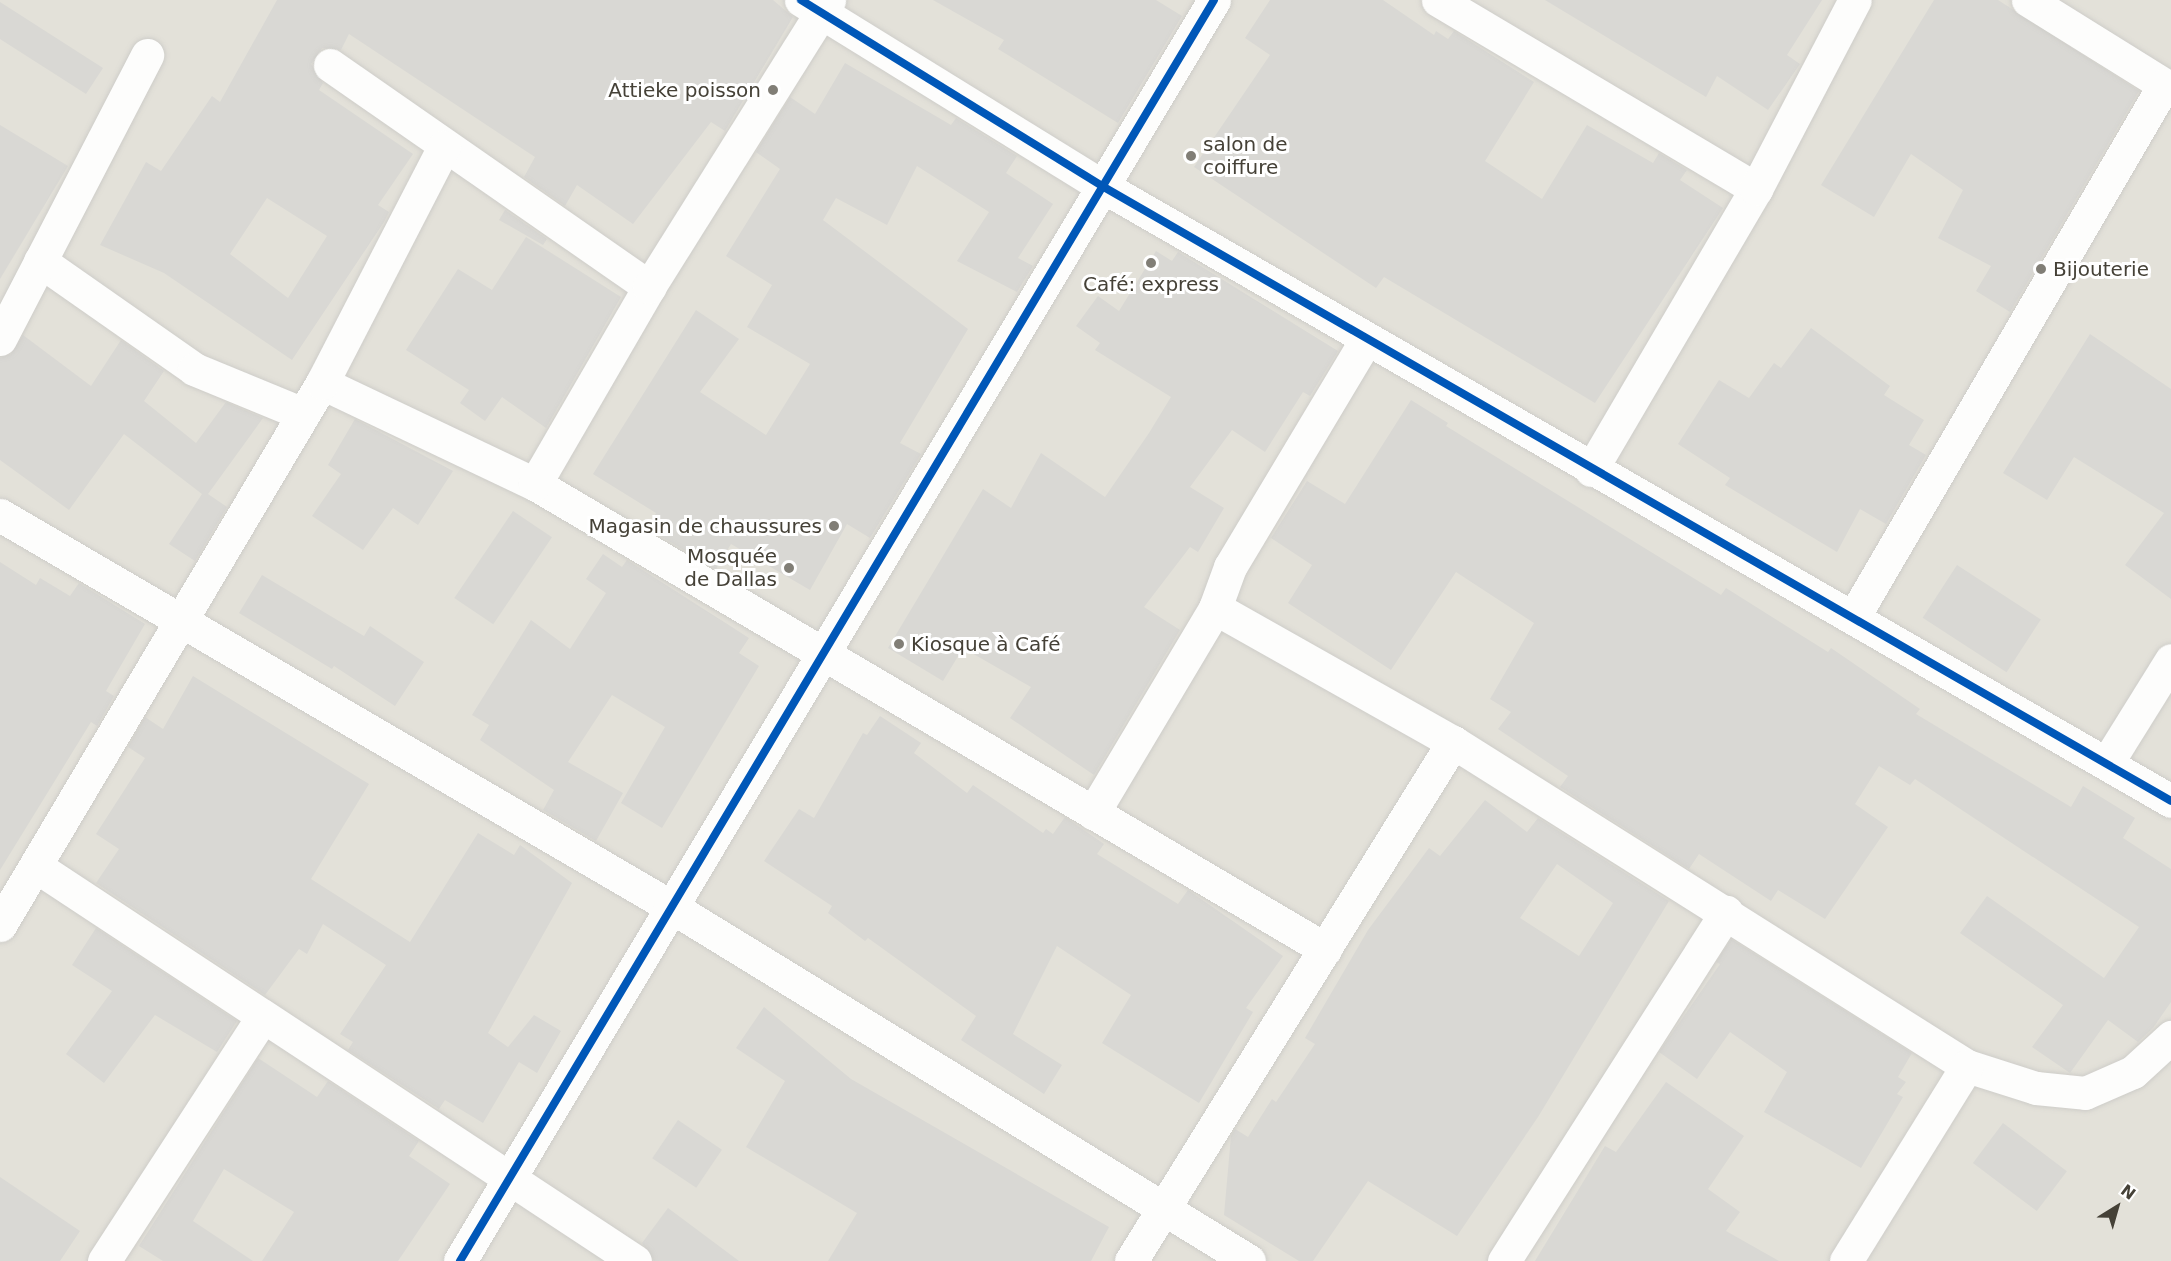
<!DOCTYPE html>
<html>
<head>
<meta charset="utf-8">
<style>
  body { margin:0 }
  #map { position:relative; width:2171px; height:1261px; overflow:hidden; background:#f0efeb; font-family:"DejaVu Sans",sans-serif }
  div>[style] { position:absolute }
  .residential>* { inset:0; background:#e3e1d9; transform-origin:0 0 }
  .building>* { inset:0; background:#d9d8d4; transform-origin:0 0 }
  .roads { filter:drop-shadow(0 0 2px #cecdc9) drop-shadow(0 0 2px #cecdc9) }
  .street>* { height:33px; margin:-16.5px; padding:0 16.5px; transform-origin:16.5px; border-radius:16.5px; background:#fdfdfc }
  .cycleway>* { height:8px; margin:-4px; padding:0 4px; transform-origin:4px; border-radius:4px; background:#0057b8 }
  .dots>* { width:16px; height:16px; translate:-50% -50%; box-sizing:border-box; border:3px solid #fff; border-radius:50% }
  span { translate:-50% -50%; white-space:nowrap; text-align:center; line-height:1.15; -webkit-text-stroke:6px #fff; paint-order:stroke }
  .poi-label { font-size:20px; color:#454137 }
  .right { translate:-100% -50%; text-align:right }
  .left { translate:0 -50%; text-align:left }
  .north { position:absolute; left:2087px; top:1177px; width:60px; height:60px; -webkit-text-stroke:4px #fff; paint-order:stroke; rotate:37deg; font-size:16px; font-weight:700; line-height:24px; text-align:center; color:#454137 }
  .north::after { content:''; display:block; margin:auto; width:21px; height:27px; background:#454137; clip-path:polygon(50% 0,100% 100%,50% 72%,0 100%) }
</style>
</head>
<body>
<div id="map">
  <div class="residential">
    <i style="left:0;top:0;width:2171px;height:1261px"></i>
  </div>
  <div class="building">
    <i style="clip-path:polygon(evenodd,277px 0,773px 0,793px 17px,725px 131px,711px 122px,633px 224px,577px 185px,565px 206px,524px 177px,535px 157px,349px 34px,341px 50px,322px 48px,311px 64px,323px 83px,319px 90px,413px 154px,378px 205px,389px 212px,384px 222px,292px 360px,164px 273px,100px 245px,146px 162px,161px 171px,212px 96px,220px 102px,277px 0,267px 198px,327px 236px,288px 298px,230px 254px,267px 198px)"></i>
    <i style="clip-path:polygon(933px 0,1156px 0,1182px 16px,1118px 123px,998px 49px,1004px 40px)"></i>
    <i style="clip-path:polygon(1270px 0,1383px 0,1434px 35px,1436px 31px,1448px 39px,1454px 31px,1534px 82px,1485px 161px,1542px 199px,1587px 125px,1653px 163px,1659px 153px,1687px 170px,1680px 180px,1723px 208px,1595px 403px,1384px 277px,1376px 288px,1194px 167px,1270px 55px,1245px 38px)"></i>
    <i style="clip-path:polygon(1545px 0,1822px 0,1787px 55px,1800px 64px,1768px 110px,1717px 76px,1706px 97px)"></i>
    <i style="clip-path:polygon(1934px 0,1998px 0,2139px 91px,2010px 312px,1976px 291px,1991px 266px,1938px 238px,1963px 190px,1911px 154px,1874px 217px,1821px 185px)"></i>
    <i style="clip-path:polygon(0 2px,103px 68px,86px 94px,0 39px)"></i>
    <i style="clip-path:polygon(845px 63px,951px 125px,956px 118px,1017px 156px,1006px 173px,1053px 204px,1018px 258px,1033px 266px,1017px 292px,957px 261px,989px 212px,917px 166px,887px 225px,836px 198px,823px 220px,968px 329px,900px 443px,921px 454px,870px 538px,847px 524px,810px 590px,731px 544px,716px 569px,647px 528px,656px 513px,593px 474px,696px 310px,739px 339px,700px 392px,766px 435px,810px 364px,747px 327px,772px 285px,726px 256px,780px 169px,756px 152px,790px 97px,815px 114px)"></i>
    <i style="clip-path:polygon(0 125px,68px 166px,0 279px)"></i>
    <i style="clip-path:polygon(505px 210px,547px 239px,543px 245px,499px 220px)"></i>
    <i style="clip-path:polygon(526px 237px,621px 297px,546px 428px,502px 397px,485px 421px,460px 403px,469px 390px,406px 350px,458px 269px,492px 290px)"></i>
    <i style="clip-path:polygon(1156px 251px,1172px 261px,1178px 252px,1338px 351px,1310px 396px,1303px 392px,1265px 452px,1232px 430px,1190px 487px,1224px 508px,1198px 552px,1190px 547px,1144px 607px,1180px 630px,1094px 775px,1010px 718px,1031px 687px,963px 648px,943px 681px,888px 648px,983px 489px,1011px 508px,1041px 453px,1105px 497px,1149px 433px,1171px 397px,1095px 350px,1100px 343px,1076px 326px,1098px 296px,1119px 311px)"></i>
    <i style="clip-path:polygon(1811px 328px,1890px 386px,1884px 395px,1924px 420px,1909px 445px,1926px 455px,1886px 524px,1860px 509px,1837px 552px,1725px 485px,1730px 478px,1678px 444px,1719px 380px,1749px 398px,1774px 363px,1781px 368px)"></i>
    <i style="clip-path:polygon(2090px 334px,2171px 389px,2171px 599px,2125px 565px,2164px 513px,2074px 457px,2047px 500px,2003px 473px)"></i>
    <i style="clip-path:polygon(23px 335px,91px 386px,121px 340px,164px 371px,144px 401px,196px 443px,226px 402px,263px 418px,208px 494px,227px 507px,195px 561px,169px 544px,202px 494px,124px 434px,69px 510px,0 460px,0 358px,11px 354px)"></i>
    <i style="clip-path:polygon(1411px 400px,1448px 423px,1446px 426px,1721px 595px,1726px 588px,1828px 652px,1831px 648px,1920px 709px,1916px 714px,2071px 807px,2083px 786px,2135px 818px,2123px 838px,2171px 869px,2171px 1002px,2153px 1028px,2138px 1042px,2108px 1020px,2070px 1073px,2032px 1047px,2063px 1005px,1960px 933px,1987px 896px,2104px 978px,2139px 927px,1915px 779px,1910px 785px,1879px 766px,1855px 804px,1888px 827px,1825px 919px,1778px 890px,1771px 901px,1699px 854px,1689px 869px,1560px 787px,1568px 776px,1498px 729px,1511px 712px,1490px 699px,1534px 623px,1456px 572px,1391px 670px,1288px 603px,1312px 565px,1271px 538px,1307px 481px,1345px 504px)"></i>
    <i style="clip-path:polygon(355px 419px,453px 471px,418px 525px,393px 508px,363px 550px,312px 516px,341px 474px,328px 465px)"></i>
    <i style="left:513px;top:511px;width:47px;height:105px;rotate:34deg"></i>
    <i style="clip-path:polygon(603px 554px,622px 567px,627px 560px,749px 638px,739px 653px,759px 666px,662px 828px,621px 803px,665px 727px,612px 695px,568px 762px,623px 793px,596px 841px,543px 810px,554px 790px,480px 740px,489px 725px,472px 715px,531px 620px,570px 649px,606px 593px,586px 579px)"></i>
    <i style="clip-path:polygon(0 562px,36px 585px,40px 578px,70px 596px,79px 583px,145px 624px,106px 691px,114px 696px,97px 726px,91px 722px,0 870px)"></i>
    <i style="left:1957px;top:565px;width:100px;height:63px;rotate:33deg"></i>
    <i style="clip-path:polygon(262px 575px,364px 636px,370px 626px,424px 662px,395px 706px,334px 666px,332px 669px,239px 613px)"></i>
    <i style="clip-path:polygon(193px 676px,369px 784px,311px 879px,410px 942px,478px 833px,514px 855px,520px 845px,572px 883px,488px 1033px,508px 1047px,534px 1015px,561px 1031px,537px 1073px,519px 1062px,483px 1123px,445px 1100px,439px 1109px,348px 1050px,353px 1042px,340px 1034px,386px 965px,323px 924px,307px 954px,299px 949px,265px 995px,96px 883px,119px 849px,96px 834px,145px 758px,128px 747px,145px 717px,163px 729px)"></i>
    <i style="clip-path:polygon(880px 716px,921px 743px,914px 753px,967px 793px,973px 785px,1043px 833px,1046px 829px,1053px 834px,1065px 817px,1104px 844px,1097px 854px,1178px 904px,1188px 890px,1283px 956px,1246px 1008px,1253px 1012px,1199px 1103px,1102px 1043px,1131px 995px,1057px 946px,1013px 1034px,1062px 1065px,1044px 1094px,961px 1040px,976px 1016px,868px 938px,865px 941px,828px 913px,832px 906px,764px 861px,799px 809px,814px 818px,863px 733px,867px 735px)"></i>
    <i style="clip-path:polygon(evenodd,1485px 800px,1527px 832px,1538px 818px,1669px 901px,1538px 1117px,1457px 1236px,1368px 1181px,1313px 1261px,1299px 1261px,1224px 1215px,1231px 1136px,1235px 1129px,1248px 1137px,1272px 1099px,1276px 1102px,1315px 1044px,1305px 1038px,1368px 930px,1429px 848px,1440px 856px,1485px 800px,1557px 864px,1613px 903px,1579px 956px,1520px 918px,1557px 864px)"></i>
    <i style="clip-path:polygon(96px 928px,237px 1021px,217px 1052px,155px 1015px,104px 1083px,66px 1054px,112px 991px,72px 965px)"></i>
    <i style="clip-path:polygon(1731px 939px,1912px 1053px,1898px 1077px,1906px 1082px,1897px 1094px,1903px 1097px,1861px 1168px,1764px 1112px,1787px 1072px,1730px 1032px,1697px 1079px,1659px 1052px,1720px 964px,1716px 962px)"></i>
    <i style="clip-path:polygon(764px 1007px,851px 1079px,1109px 1227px,1091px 1261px,828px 1261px,857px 1213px,746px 1147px,785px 1081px,736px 1048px)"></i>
    <i style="clip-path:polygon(258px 1058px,317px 1097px,328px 1081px,419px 1141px,409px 1156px,450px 1184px,398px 1261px,262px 1261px,294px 1212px,224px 1169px,193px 1221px,253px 1261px,163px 1261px,139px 1246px)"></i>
    <i style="clip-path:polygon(1666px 1082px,1744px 1136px,1708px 1189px,1740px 1212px,1726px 1231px,1779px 1261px,1535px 1261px,1605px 1146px,1616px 1152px)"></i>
    <i style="left:678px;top:1120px;width:53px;height:46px;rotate:34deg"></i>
    <i style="left:2003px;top:1123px;width:80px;height:50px;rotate:37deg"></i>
    <i style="clip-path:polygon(0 1177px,80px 1231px,60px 1261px,0 1261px)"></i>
    <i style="clip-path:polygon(668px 1208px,739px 1261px,654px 1261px,642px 1243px)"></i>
  </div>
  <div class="roads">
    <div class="street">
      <i style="left:801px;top:0;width:354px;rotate:31.7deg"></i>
      <i style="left:1102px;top:186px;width:1233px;rotate:29.91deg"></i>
      <i style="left:1438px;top:0;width:370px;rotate:30.7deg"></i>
      <i style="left:2028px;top:0;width:168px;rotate:31.9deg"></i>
      <i style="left:330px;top:65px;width:389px;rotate:34.8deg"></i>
      <i style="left:40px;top:261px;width:188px;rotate:35deg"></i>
      <i style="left:194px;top:369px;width:118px;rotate:22.4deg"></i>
      <i style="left:0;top:339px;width:320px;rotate:-62.6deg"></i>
      <i style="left:322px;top:383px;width:236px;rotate:25.4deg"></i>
      <i style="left:535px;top:484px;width:917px;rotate:30.48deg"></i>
      <i style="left:1591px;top:470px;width:326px;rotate:-59.6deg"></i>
      <i style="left:1756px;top:189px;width:213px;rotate:-62.4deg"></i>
      <i style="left:535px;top:484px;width:228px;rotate:-59.9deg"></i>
      <i style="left:649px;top:287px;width:339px;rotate:-57.9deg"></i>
      <i style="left:0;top:515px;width:776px;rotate:30.27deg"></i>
      <i style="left:670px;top:906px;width:679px;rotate:31.51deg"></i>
      <i style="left:1215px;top:608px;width:273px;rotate:29.4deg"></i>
      <i style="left:1453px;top:742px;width:608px;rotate:32.23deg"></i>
      <i style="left:1967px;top:1066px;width:72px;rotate:17.7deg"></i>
      <i style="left:2036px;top:1088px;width:49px;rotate:5.8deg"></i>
      <i style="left:2085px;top:1093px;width:52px;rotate:-23.6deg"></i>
      <i style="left:2133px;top:1072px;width:52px;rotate:-42.6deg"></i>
      <i style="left:1853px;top:618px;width:617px;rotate:-59.74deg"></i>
      <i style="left:2107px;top:763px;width:121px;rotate:-58.1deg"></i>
      <i style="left:1093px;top:813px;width:239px;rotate:-59.2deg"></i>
      <i style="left:1215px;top:608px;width:44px;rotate:-69.9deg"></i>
      <i style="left:1230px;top:567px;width:265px;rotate:-59.1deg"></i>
      <i style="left:37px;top:867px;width:716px;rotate:33.38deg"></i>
      <i style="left:0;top:925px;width:630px;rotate:-59.29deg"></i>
      <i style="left:322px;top:383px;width:266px;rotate:-62.7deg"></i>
      <i style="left:104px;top:1261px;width:290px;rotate:-57deg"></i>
      <i style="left:460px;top:1261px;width:1469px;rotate:-59.12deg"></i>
      <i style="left:1131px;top:1261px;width:611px;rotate:-58.18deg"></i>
      <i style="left:1504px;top:1261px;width:414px;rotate:-57.5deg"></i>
      <i style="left:1846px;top:1261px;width:229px;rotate:-58.2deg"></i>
    </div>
  </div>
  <div class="cycleway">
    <i style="left:801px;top:0;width:354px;rotate:31.7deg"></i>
    <i style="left:1102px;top:186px;width:1233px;rotate:29.91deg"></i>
    <i style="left:460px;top:1261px;width:1469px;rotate:-59.12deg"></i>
  </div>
  <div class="dots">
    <i style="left:773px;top:90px;background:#817e76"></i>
    <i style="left:1191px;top:156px;background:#817e76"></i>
    <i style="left:1151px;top:263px;background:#817e76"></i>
    <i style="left:2041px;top:269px;background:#817e76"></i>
    <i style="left:834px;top:526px;background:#817e76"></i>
    <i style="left:789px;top:568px;background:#817e76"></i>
    <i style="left:899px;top:644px;background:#817e76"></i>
  </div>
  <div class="poi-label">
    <span class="right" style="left:761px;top:90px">Attieke poisson</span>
    <span class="left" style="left:1203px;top:156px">salon de<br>coiffure</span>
    <span class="left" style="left:2053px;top:269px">Bijouterie</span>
    <span style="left:1151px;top:284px">Café: express</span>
    <span class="right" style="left:822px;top:526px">Magasin de chaussures</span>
    <span class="right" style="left:777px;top:568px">Mosquée<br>de Dallas</span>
    <span class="left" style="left:911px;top:644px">Kiosque à Café</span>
  </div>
  <div class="north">N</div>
</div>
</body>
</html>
